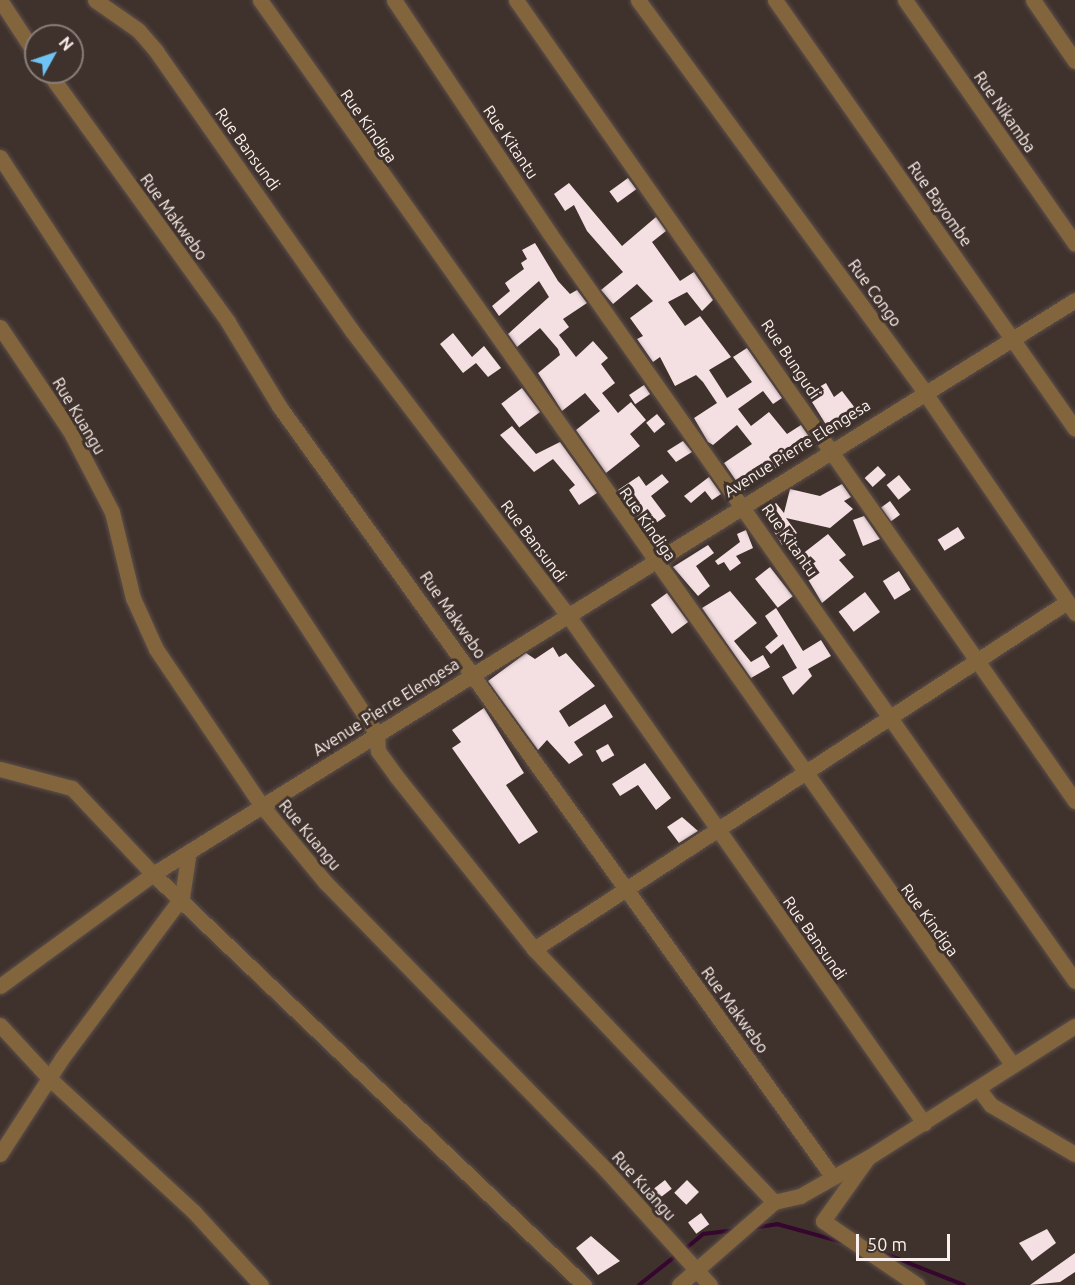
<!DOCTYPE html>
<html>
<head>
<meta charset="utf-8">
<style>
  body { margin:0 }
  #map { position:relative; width:1075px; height:1285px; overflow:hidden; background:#3f312c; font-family:Ubuntu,sans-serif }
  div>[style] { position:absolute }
  .stream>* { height:4px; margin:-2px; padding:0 2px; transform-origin:2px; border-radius:2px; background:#35062e }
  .building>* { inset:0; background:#f4dfe2; transform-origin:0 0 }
  .roads { filter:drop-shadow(0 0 2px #5d504b) drop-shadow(0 0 2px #5d504b) }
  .minor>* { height:15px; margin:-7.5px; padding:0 7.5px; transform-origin:7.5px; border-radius:7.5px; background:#83653d }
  span { translate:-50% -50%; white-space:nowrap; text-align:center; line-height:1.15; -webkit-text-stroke:6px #3f312c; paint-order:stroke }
  .street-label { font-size:16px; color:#faf0ed }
  .north { position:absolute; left:24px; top:24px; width:60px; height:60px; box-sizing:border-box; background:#3f312c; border:2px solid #8a7d79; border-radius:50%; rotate:50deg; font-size:16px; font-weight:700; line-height:24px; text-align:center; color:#faf0ed }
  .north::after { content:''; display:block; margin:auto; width:21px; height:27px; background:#6fc2f4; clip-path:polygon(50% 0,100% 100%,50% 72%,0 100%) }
  .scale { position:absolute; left:856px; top:1234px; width:94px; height:27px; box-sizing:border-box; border:3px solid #faf0ed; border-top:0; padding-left:8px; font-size:18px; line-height:21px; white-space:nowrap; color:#faf0ed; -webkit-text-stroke:4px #3f312c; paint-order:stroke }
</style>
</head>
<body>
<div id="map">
  <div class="stream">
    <i style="left:753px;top:1228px;width:24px;rotate:-9deg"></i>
    <i style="left:777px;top:1224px;width:67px;rotate:15.5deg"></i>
    <i style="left:684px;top:1250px;width:25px;rotate:-40deg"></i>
    <i style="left:703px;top:1234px;width:31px;rotate:-7deg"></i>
    <i style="left:881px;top:1252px;width:89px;rotate:21.7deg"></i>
    <i style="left:639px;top:1285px;width:50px;rotate:-38.5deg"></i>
  </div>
  <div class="building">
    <i style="left:628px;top:178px;width:14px;height:23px;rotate:54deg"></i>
    <i style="clip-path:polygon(569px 183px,622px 246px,656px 217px,666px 231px,652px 242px,680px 281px,694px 272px,713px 300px,702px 311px,687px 292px,668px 302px,685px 326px,700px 316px,731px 357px,709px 370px,727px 398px,752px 382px,733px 357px,747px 348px,782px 398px,773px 404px,763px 391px,738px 409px,751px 426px,769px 412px,787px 434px,801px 425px,810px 438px,801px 438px,778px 456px,783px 463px,743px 491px,724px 463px,752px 444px,737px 425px,713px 445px,708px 442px,694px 418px,717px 403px,703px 382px,696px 375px,675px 386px,660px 357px,653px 362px,637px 339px,643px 336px,630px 318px,653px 301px,637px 284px,613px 304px,601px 290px,623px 272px,587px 231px,574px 205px,565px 211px,554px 194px)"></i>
    <i style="clip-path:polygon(535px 243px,558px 281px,570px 294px,577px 290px,587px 303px,563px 319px,569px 327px,559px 335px,576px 357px,593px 341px,608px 358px,601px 364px,615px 383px,602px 393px,618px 413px,631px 402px,646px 420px,630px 434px,640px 446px,606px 473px,576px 430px,600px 411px,585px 393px,562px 411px,538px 373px,560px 355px,558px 349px,540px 328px,517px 347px,508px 334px,549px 297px,539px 281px,499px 316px,492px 306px,510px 291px,505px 283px,524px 269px,521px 263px,527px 259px,522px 250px)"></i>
    <i style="clip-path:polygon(453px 333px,472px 357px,484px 346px,501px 368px,488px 377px,476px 363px,463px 373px,440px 344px)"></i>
    <i style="clip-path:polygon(826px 383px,834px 397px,842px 391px,855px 408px,828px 428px,807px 394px)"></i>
    <i style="left:644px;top:385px;width:11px;height:18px;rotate:56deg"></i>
    <i style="left:522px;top:388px;width:30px;height:26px;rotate:53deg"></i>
    <i style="left:657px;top:414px;width:13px;height:14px;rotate:51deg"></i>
    <i style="clip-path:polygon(512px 426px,536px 454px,560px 442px,597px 493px,579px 505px,569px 490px,575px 485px,553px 459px,534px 472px,500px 435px)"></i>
    <i style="clip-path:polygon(683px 441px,692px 452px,676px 462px,667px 451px)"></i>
    <i style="left:878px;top:466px;width:12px;height:18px;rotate:48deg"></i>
    <i style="clip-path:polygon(662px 474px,669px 482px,651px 496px,666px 516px,646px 530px,618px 490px,639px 476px,646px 486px)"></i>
    <i style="left:899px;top:475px;width:19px;height:16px;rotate:51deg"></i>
    <i style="clip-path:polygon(709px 477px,721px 494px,712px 500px,705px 491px,691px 503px,684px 496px)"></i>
    <i style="clip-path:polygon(842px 484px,851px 497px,844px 501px,853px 509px,830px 528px,786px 518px,797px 533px,782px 545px,763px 513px,776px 503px,784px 513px,790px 489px,820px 496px)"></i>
    <i style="left:890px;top:501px;width:17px;height:11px;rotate:54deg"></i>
    <i style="clip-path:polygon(864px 516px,880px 539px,863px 546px,853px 520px)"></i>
    <i style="left:958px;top:527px;width:13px;height:24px;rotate:58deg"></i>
    <i style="clip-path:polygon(746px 530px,753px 548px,736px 556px,741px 563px,730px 571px,724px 562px,718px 565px,715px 561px,740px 542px,737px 534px)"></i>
    <i style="clip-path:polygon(828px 534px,846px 555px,839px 560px,854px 577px,822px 603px,796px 559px)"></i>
    <i style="clip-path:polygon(708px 545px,714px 553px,696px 566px,710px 586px,698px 596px,673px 567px)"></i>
    <i style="left:770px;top:567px;width:37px;height:19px;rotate:52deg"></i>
    <i style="left:899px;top:571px;width:22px;height:19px;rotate:58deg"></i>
    <i style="clip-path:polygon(730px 591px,757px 623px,734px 641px,751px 662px,763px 655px,770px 667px,751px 678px,702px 608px)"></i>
    <i style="left:865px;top:592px;width:25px;height:33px;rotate:53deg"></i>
    <i style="left:667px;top:593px;width:36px;height:20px;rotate:54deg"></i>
    <i style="clip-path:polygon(776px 608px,803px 651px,821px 640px,831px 656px,808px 669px,812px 676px,793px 695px,782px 677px,797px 668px,783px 644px,771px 654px,765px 647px,778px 636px,765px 616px)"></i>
    <i style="clip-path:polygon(553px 647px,559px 657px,566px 653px,595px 686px,559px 711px,569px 727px,605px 704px,613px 717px,574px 742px,583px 755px,569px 764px,547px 740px,538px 750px,488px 681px,526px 653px,535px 659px)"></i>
    <i style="clip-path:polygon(484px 708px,524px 773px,506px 785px,538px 832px,519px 844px,452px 748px,461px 742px,452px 730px)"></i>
    <i style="left:608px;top:744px;width:13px;height:14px;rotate:61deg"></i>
    <i style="clip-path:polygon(645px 763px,671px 798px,656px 810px,638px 785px,620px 796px,612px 784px)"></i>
    <i style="clip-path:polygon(682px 817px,698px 831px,679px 843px,667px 827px)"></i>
    <i style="left:665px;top:1180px;width:11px;height:16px;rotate:52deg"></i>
    <i style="left:687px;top:1180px;width:17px;height:18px;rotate:45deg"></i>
    <i style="left:701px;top:1213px;width:14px;height:16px;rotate:54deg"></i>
    <i style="clip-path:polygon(1047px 1229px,1056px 1243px,1032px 1261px,1019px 1243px)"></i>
    <i style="clip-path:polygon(591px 1236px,620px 1261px,598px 1275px,576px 1248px)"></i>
    <i style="clip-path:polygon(1075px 1253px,1075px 1272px,1060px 1282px,1030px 1285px)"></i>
  </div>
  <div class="roads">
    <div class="minor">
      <i style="left:0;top:0;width:66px;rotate:56.8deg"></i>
      <i style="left:95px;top:0;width:52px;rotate:34.9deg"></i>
      <i style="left:138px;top:30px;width:28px;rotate:49deg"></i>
      <i style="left:156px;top:51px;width:342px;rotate:55deg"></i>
      <i style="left:352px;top:331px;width:355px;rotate:52.8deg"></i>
      <i style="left:567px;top:614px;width:622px;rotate:54.96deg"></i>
      <i style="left:260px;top:0;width:1303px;rotate:54.75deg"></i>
      <i style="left:394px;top:0;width:281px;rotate:56.3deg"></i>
      <i style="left:550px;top:234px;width:913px;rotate:54.9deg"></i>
      <i style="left:516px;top:0;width:977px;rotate:55.09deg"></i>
      <i style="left:638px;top:0;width:483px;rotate:53.8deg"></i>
      <i style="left:923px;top:390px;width:270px;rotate:55.7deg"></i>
      <i style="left:775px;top:0;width:523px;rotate:55.03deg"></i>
      <i style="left:905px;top:0;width:297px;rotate:55.1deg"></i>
      <i style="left:1033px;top:0;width:74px;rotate:55.5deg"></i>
      <i style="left:48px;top:72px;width:308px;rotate:54.2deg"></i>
      <i style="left:228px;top:322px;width:98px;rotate:58.7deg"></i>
      <i style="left:279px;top:406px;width:948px;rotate:54.31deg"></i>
      <i style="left:0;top:157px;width:689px;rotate:56.84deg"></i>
      <i style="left:377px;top:734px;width:17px;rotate:87deg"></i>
      <i style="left:378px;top:751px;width:31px;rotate:54deg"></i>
      <i style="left:396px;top:776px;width:221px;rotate:51.4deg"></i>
      <i style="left:534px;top:949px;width:349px;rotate:46.5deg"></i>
      <i style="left:0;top:327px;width:125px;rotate:56.1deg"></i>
      <i style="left:70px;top:431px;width:91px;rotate:62.6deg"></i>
      <i style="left:112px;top:512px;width:89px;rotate:76.3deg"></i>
      <i style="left:133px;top:598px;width:56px;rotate:65.7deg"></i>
      <i style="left:156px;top:649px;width:189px;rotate:56deg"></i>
      <i style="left:262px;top:806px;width:99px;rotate:50.3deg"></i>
      <i style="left:325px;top:882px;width:402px;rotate:45.7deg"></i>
      <i style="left:606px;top:1170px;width:155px;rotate:47.9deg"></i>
      <i style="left:0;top:769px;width:74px;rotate:14.8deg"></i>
      <i style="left:72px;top:788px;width:118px;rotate:46.7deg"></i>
      <i style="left:153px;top:874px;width:596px;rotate:43.64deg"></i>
      <i style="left:534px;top:949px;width:636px;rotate:-33.07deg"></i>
      <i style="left:0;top:986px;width:190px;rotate:-36.2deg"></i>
      <i style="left:153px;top:874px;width:1086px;rotate:-31.9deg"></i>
      <i style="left:0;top:1025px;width:74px;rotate:47.2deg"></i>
      <i style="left:50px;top:1079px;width:196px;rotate:42.7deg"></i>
      <i style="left:194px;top:1212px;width:99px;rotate:47.5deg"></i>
      <i style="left:978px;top:1088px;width:21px;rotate:53deg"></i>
      <i style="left:991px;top:1105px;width:97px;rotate:30.3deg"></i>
      <i style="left:0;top:1154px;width:114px;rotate:-57.1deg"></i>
      <i style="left:62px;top:1058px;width:201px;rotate:-53.3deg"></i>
      <i style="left:182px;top:897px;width:40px;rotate:-81.5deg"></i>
      <i style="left:867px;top:1159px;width:76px;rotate:125.4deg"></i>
      <i style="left:823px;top:1221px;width:114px;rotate:34.2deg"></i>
      <i style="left:679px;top:1285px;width:126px;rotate:-41.1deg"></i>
      <i style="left:774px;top:1202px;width:27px;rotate:-13deg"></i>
      <i style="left:800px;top:1196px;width:79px;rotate:-29.5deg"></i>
      <i style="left:869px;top:1157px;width:244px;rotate:-32.5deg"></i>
    </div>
  </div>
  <div class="street-label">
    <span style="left:1005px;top:112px;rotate:55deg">Rue Nikamba</span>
    <span style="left:369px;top:126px;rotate:55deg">Rue Kindiga</span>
    <span style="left:511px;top:142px;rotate:56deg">Rue Kitantu</span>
    <span style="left:248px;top:149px;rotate:54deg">Rue Bansundi</span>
    <span style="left:940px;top:204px;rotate:55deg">Rue Bayombe</span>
    <span style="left:174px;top:217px;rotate:54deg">Rue Makwebo</span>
    <span style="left:875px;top:293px;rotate:54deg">Rue Congo</span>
    <span style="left:791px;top:359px;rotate:56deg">Rue Bungudi</span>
    <span style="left:79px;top:416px;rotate:59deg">Rue Kuangu</span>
    <span style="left:797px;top:448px;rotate:-32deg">Avenue Pierre Elengesa</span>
    <span style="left:648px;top:524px;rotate:55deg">Rue Kindiga</span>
    <span style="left:790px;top:540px;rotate:55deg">Rue Kitantu</span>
    <span style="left:534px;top:541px;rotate:53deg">Rue Bansundi</span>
    <span style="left:453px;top:615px;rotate:55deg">Rue Makwebo</span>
    <span style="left:386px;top:707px;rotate:-32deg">Avenue Pierre Elengesa</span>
    <span style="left:310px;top:835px;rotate:50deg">Rue Kuangu</span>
    <span style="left:930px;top:920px;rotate:54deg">Rue Kindiga</span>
    <span style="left:815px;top:938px;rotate:55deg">Rue Bansundi</span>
    <span style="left:735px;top:1010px;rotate:54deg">Rue Makwebo</span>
    <span style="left:644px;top:1186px;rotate:48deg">Rue Kuangu</span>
  </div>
  <div class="north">N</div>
  <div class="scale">50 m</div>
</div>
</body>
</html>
